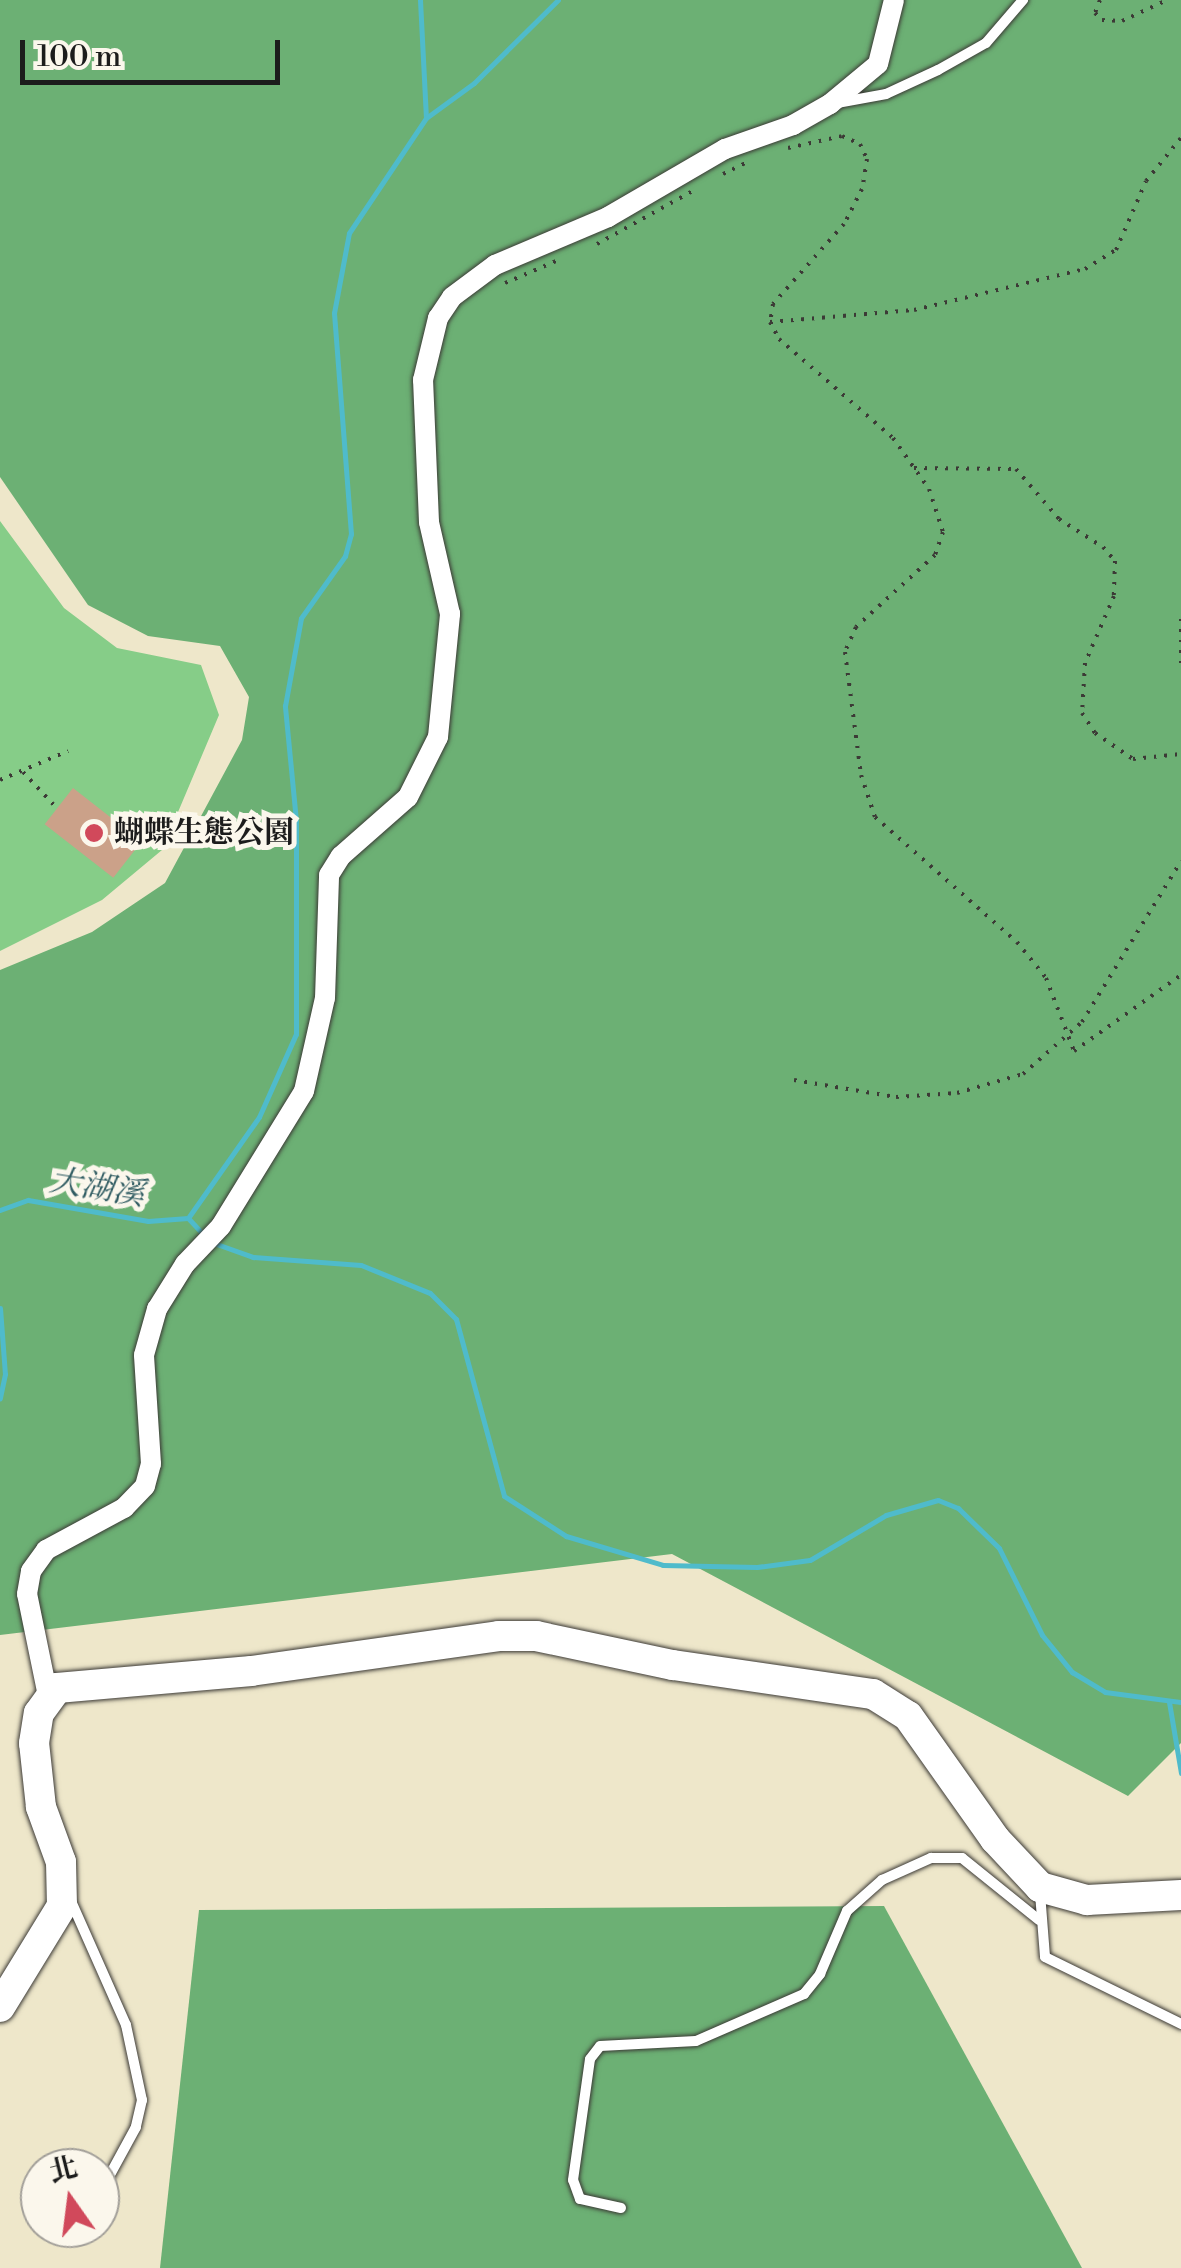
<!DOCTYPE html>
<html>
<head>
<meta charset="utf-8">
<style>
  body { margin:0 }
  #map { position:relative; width:1181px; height:2268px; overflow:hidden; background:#eee7ca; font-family:"Libre Bodoni","Noto Serif TC",serif }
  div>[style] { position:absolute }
  .green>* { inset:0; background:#86cd88 }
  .forest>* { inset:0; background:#6cb074 }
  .stream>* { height:5px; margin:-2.5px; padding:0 2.5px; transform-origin:2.5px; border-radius:2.5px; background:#4fbbcb }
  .building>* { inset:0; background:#cba189; transform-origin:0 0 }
  .path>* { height:4px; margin-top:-2px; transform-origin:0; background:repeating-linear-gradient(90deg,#3c3a36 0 2.5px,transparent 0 10.5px) }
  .roads { filter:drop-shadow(0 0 2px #3c3a36) drop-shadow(0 0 2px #3c3a36) }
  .lane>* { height:10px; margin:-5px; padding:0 5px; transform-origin:5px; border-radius:5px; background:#fff }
  .street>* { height:20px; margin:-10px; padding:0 10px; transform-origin:10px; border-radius:10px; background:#fff }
  .secondary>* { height:30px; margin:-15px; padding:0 15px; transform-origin:15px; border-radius:15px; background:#fff }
  .dots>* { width:28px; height:28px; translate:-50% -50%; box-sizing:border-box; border:5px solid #fbf7ec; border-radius:50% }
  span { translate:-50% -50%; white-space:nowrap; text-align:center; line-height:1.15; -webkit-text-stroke:10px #fbf7ec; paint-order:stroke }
  .poi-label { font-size:30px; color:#1c1c1c; font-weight:700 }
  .left { translate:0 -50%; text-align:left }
  .water-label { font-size:32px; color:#305c62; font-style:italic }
  .north { position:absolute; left:20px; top:2148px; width:100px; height:100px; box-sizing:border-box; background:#fbf7ec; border:2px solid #a29f99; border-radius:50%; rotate:346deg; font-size:28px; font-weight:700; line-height:40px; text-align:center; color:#1c1c1c }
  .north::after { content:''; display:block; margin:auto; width:35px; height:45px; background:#d1495b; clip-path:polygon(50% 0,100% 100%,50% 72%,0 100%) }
  .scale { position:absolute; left:20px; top:40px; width:260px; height:45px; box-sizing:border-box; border:5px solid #1c1c1c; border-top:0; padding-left:12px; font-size:30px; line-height:35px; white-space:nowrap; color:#1c1c1c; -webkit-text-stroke:8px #fbf7ec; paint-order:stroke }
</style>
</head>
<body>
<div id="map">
  <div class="green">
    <i style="clip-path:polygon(0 521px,64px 608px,117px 648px,201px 665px,219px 715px,162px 850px,102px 900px,0 951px)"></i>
  </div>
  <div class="forest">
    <i style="clip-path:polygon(0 0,1181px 0,1181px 1743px,1128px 1796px,672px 1554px,0 1635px,0 970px,92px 932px,165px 883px,242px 740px,249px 697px,220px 646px,148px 636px,88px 605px,0 477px)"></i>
    <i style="clip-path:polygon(884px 1906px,1082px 2268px,160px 2268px,199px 1910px)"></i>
  </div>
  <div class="stream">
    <i style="left:420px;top:0;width:118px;rotate:87.1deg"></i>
    <i style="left:0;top:1210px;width:30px;rotate:-20deg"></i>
    <i style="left:28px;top:1200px;width:122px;rotate:9.9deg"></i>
    <i style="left:148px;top:1221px;width:40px;rotate:-4.3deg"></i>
    <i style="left:188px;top:1218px;width:123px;rotate:-54.9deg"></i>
    <i style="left:259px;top:1117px;width:91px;rotate:-66deg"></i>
    <i style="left:296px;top:1034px;width:213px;rotate:-90deg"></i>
    <i style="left:296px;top:821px;width:116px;rotate:-95.5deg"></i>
    <i style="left:285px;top:706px;width:89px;rotate:-79.7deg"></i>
    <i style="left:301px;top:618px;width:76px;rotate:-54.6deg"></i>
    <i style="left:345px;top:556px;width:23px;rotate:-75deg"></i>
    <i style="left:351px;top:534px;width:222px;rotate:-94.4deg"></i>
    <i style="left:334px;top:313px;width:81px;rotate:-79.4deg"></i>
    <i style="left:349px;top:233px;width:138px;rotate:-56.2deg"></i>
    <i style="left:426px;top:118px;width:59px;rotate:-36.1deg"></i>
    <i style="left:474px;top:83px;width:118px;rotate:-44.7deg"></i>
    <i style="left:188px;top:1218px;width:22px;rotate:47deg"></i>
    <i style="left:211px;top:1242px;width:45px;rotate:19.7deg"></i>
    <i style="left:253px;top:1257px;width:108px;rotate:4.2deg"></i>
    <i style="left:361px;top:1265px;width:74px;rotate:22.1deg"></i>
    <i style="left:430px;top:1293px;width:37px;rotate:45deg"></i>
    <i style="left:456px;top:1319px;width:183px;rotate:74.8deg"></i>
    <i style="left:504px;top:1496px;width:74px;rotate:32.8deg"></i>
    <i style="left:566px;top:1536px;width:101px;rotate:16.6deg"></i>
    <i style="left:663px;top:1565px;width:94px;rotate:1.2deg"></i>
    <i style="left:757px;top:1567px;width:53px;rotate:-7.5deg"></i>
    <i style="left:810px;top:1560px;width:88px;rotate:-30.6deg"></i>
    <i style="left:886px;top:1515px;width:54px;rotate:-16.1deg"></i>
    <i style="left:938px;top:1500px;width:22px;rotate:22deg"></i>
    <i style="left:958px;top:1508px;width:57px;rotate:44.3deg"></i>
    <i style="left:999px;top:1548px;width:97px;rotate:63.7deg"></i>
    <i style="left:1042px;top:1635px;width:48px;rotate:51deg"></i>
    <i style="left:1072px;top:1672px;width:39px;rotate:31deg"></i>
    <i style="left:1105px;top:1692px;width:77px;rotate:7.5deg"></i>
    <i style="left:0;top:1308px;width:66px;rotate:85.7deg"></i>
    <i style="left:5px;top:1374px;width:25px;rotate:102deg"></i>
    <i style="left:1169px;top:1702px;width:72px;rotate:80.4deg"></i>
  </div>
  <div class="building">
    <i style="left:73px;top:788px;width:87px;height:46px;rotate:38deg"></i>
  </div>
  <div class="path">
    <i style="left:1100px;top:0;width:14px;rotate:111deg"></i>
    <i style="left:1095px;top:13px;width:10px;rotate:45deg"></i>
    <i style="left:1102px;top:20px;width:20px;rotate:3deg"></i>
    <i style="left:1122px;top:21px;width:50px;rotate:-25deg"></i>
    <i style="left:788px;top:148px;width:55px;rotate:-12.5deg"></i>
    <i style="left:842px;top:136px;width:20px;rotate:24deg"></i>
    <i style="left:860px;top:144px;width:17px;rotate:65deg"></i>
    <i style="left:867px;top:159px;width:30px;rotate:99deg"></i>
    <i style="left:862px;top:189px;width:39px;rotate:117deg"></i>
    <i style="left:844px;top:224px;width:107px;rotate:131.6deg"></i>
    <i style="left:773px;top:304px;width:18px;rotate:99deg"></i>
    <i style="left:770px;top:322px;width:19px;rotate:62deg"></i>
    <i style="left:779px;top:339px;width:151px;rotate:41deg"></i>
    <i style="left:893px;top:438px;width:62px;rotate:54.8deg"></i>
    <i style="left:929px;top:489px;width:45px;rotate:72deg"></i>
    <i style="left:943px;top:532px;width:24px;rotate:109deg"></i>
    <i style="left:935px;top:555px;width:107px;rotate:137.7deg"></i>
    <i style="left:856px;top:627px;width:27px;rotate:114deg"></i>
    <i style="left:845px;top:652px;width:124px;rotate:82.6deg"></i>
    <i style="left:861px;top:775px;width:44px;rotate:71.6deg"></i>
    <i style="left:875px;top:817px;width:189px;rotate:41.4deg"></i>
    <i style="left:1017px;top:942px;width:46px;rotate:51.1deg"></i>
    <i style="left:1046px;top:978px;width:78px;rotate:69deg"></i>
    <i style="left:1074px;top:1051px;width:131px;rotate:-35.4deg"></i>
    <i style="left:723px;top:174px;width:25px;rotate:-26deg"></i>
    <i style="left:597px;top:244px;width:115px;rotate:-29deg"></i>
    <i style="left:505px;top:283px;width:56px;rotate:-23.3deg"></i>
    <i style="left:770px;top:322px;width:144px;rotate:-4.8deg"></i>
    <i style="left:914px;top:310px;width:176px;rotate:-13.5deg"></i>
    <i style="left:1085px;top:269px;width:36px;rotate:-32deg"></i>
    <i style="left:1116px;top:250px;width:75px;rotate:-66.5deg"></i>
    <i style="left:1146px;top:181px;width:55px;rotate:-50.9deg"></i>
    <i style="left:914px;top:468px;width:102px;rotate:0.6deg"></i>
    <i style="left:1016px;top:469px;width:66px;rotate:49.3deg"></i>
    <i style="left:1059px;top:519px;width:52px;rotate:32.5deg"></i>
    <i style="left:1103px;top:547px;width:18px;rotate:49deg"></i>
    <i style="left:1115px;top:561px;width:35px;rotate:92deg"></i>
    <i style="left:1114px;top:596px;width:73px;rotate:113.4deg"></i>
    <i style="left:1085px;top:663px;width:50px;rotate:93.4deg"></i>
    <i style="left:1082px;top:713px;width:24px;rotate:57deg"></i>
    <i style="left:1095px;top:733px;width:46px;rotate:34.4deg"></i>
    <i style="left:1133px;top:759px;width:48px;rotate:-5.9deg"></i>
    <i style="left:1181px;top:619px;width:45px;rotate:90deg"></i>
    <i style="left:23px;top:772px;width:45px;rotate:46.8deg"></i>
    <i style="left:0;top:780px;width:74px;rotate:-23.1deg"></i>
    <i style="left:794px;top:1080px;width:103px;rotate:9.5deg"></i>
    <i style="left:896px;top:1097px;width:61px;rotate:-3.8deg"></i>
    <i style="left:957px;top:1093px;width:69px;rotate:-16.1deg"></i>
    <i style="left:1023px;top:1074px;width:79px;rotate:-41.4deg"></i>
    <i style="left:1082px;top:1022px;width:189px;rotate:-58.4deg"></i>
  </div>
  <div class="roads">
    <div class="lane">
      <i style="left:837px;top:103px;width:50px;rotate:-10.4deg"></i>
      <i style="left:886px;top:94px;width:57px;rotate:-24.8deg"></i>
      <i style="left:938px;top:70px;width:55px;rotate:-29.4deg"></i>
      <i style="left:986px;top:43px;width:57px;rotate:-49.3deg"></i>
      <i style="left:1040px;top:1893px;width:64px;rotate:85.5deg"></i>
      <i style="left:1045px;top:1957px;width:152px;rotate:26.2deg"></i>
      <i style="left:71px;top:1901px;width:136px;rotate:66.1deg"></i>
      <i style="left:126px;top:2025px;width:77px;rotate:78deg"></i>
      <i style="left:142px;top:2100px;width:28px;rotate:103deg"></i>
      <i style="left:136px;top:2127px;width:75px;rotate:118.6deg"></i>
      <i style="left:621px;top:2208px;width:42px;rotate:-167.6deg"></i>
      <i style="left:580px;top:2199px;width:20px;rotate:-110deg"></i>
      <i style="left:573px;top:2180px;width:122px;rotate:-82deg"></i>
      <i style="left:590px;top:2059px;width:16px;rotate:-52deg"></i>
      <i style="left:600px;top:2046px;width:96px;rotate:-3deg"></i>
      <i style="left:696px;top:2041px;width:118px;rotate:-23.5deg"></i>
      <i style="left:804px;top:1994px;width:26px;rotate:-51deg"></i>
      <i style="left:820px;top:1974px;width:69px;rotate:-66.8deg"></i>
      <i style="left:847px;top:1911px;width:47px;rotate:-41.5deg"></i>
      <i style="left:882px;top:1880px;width:54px;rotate:-24.2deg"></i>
      <i style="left:931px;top:1858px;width:31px"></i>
      <i style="left:962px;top:1858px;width:99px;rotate:38.8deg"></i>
    </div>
    <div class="street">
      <i style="left:48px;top:1696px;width:104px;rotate:-101.6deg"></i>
      <i style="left:27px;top:1594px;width:23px;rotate:-80deg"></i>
      <i style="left:31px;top:1571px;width:26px;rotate:-54deg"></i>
      <i style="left:46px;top:1550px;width:89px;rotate:-28.3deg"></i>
      <i style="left:124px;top:1508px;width:30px;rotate:-46deg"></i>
      <i style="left:145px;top:1486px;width:23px;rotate:-75deg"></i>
      <i style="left:151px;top:1464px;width:109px;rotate:-93.7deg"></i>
      <i style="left:144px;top:1355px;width:48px;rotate:-74.2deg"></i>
      <i style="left:157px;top:1309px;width:53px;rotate:-58.1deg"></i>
      <i style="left:185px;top:1264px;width:52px;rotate:-46.5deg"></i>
      <i style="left:221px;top:1226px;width:158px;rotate:-58.4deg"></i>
      <i style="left:304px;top:1091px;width:95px;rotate:-77.3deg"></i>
      <i style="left:325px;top:998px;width:123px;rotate:-88.1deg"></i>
      <i style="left:329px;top:875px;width:22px;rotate:-58deg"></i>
      <i style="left:341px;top:856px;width:89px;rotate:-41.4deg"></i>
      <i style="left:408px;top:797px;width:67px;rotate:-63.4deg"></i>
      <i style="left:438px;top:737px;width:124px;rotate:-84.4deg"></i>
      <i style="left:450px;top:614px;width:94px;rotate:-102.9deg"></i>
      <i style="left:429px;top:522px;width:142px;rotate:-92.4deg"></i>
      <i style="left:423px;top:380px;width:64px;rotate:-76.4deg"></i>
      <i style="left:438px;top:318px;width:25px;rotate:-56deg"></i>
      <i style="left:452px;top:297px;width:54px;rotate:-36.7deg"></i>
      <i style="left:495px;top:265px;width:123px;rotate:-23deg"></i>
      <i style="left:608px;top:217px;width:135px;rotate:-30.2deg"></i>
      <i style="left:725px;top:149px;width:72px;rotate:-19.4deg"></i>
      <i style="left:793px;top:125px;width:43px;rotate:-29.6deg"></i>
      <i style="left:830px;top:104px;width:62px;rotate:-39.8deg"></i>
      <i style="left:878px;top:64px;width:66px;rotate:-76deg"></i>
    </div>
    <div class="secondary">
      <i style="left:0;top:2007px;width:119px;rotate:-58.5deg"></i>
      <i style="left:62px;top:1906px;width:44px;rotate:-91.3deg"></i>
      <i style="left:61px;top:1862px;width:59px;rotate:-110deg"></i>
      <i style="left:41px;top:1807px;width:64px;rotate:-96.2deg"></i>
      <i style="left:34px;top:1743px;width:30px;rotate:-81deg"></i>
      <i style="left:39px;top:1713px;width:31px;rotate:-54deg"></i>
      <i style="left:57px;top:1688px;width:195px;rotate:-5deg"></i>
      <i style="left:251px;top:1671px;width:250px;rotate:-8deg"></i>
      <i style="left:499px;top:1636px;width:37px"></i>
      <i style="left:536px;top:1636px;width:140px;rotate:12deg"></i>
      <i style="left:673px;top:1665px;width:202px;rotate:8.3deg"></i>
      <i style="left:873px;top:1694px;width:41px;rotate:32.2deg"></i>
      <i style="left:908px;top:1716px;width:151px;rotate:54.7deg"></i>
      <i style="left:995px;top:1839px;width:66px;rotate:46.8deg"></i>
      <i style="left:1040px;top:1887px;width:49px;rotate:15.5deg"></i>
      <i style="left:1087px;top:1900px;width:94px;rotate:-3deg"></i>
    </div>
  </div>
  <div class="dots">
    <i style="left:94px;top:833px;background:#d1495b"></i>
  </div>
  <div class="poi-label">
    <span class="left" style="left:114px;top:833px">蝴蝶生態公園</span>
  </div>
  <div class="water-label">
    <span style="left:97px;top:1188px;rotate:9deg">大湖溪</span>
  </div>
  <div class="north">北</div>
  <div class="scale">100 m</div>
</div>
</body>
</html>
